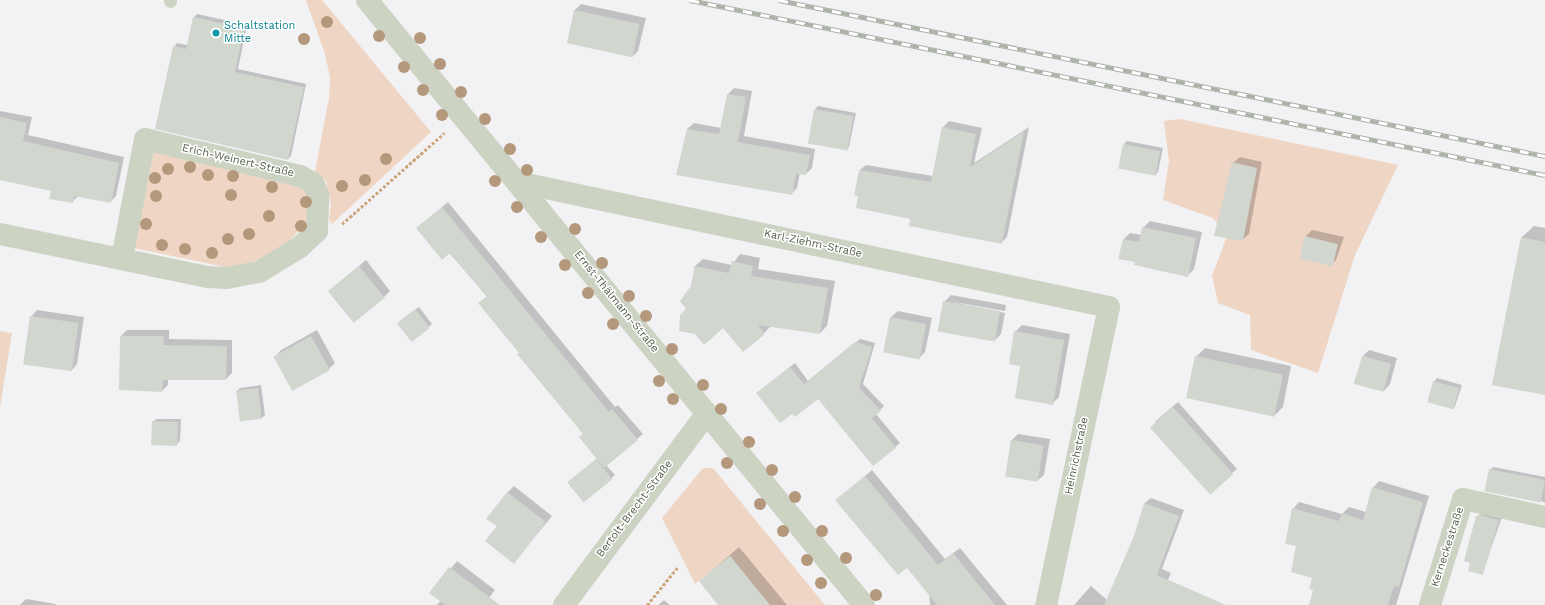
<!DOCTYPE html>
<html>
<head>
<meta charset="utf-8">
<style>
  body { margin:0 }
  #map { position:relative; width:1545px; height:605px; overflow:hidden; background:#f2f2f4; font-family:"Work Sans",sans-serif }
  div>[style] { position:absolute }
  .green>* { inset:0; background:#efd5c3 }
  .shadow>* { inset:0; background:#0003 }
  .building>* { inset:0; background:#d1d6cf; transform-origin:0 0 }
  .path>* { height:2.5px; margin-top:-1.25px; transform-origin:0; background:repeating-linear-gradient(90deg,#cda67b 0 3px,transparent 0 5px) }
  .service>* { height:13px; margin:-6.5px; padding:0 6.5px; transform-origin:6.5px; border-radius:6.5px; background:#ccd3c3 }
  .minor>* { height:22px; margin:-11px; padding:0 11px; transform-origin:11px; border-radius:11px; background:#ccd3c3 }
  .rail>* { height:4.5px; margin-top:-2.25px; transform-origin:0; background:repeating-linear-gradient(90deg,#fff 0 9px,#abb1a7 0 18px); box-sizing:border-box; border-block:1px solid #abb1a7 }
  .trees>* { width:12px; height:12px; margin:-6px; border-radius:50%; background:#b4987c }
  .dots>* { width:11px; height:11px; translate:-50% -50%; box-sizing:border-box; border:2px solid #fff; border-radius:50% }
  span { translate:-50% -50%; white-space:nowrap; text-align:center; line-height:1.15; -webkit-text-stroke:3px #fff; paint-order:stroke }
  .culture-label { font-size:11px; color:#0d838f }
  .left { translate:0 -50%; text-align:left }
  .street-label { font-size:11px; color:#555f4a }
</style>
</head>
<body>
<div id="map">
  <div class="green">
    <i style="clip-path:polygon(306px 0,322px 0,431px 132px,332px 224px,329px 219px,331px 205px,326px 181px,315px 171px,329px 98px,330px 77px,325px 54px)"></i>
    <i style="clip-path:polygon(1180px 119px,1398px 165px,1355px 255px,1318px 373px,1251px 350px,1250px 315px,1218px 303px,1212px 276px,1227px 236px,1213px 218px,1163px 200px,1169px 161px,1164px 121px)"></i>
    <i style="clip-path:polygon(154px 151px,300px 184px,311px 196px,307px 222px,285px 246px,262px 259px,230px 268px,134px 248px)"></i>
    <i style="clip-path:polygon(0 331px,12px 333px,0 407px)"></i>
    <i style="clip-path:polygon(703px 468px,713px 468px,825px 605px,770px 605px,730px 556px,695px 584px,662px 518px)"></i>
  </div>
  <div class="shadow">
    <i style="clip-path:polygon(581px 4px,646px 18px,638px 51px,632px 57px,569px 42px,575px 10px)"></i>
    <i style="clip-path:polygon(197px 14px,247px 25px,238px 69px,306px 84px,291px 156px,288px 159px,174px 47px,177px 43px,187px 45px,194px 17px)"></i>
    <i style="clip-path:polygon(734px 88px,752px 91px,744px 136px,815px 149px,812px 168px,806px 174px,800px 173px,797px 188px,791px 194px,687px 129px,694px 123px,721px 128px,728px 94px)"></i>
    <i style="clip-path:polygon(818px 106px,856px 113px,849px 147px,846px 150px,815px 109px)"></i>
    <i style="clip-path:polygon(0 111px,32px 117px,28px 135px,124px 157px,116px 196px,110px 202px,78px 196px,72px 202px,52px 190px,0 178px)"></i>
    <i style="clip-path:polygon(949px 121px,982px 128px,974px 163px,1029px 127px,1007px 237px,1001px 243px,911px 218px,860px 170px,866px 165px,933px 176px,943px 127px)"></i>
    <i style="clip-path:polygon(1127px 141px,1163px 148px,1158px 172px,1155px 175px,1124px 144px)"></i>
    <i style="clip-path:polygon(1240px 157px,1262px 162px,1249px 234px,1242px 240px,1233px 163px)"></i>
    <i style="clip-path:polygon(448px 202px,615px 407px,618px 405px,643px 434px,606px 465px,615px 475px,584px 501px,572px 480px,597px 459px,584px 433px,480px 303px,487px 296px,423px 223px)"></i>
    <i style="clip-path:polygon(1150px 221px,1202px 232px,1194px 269px,1188px 275px,1120px 258px,1124px 239px,1130px 233px,1142px 235px,1143px 228px)"></i>
    <i style="clip-path:polygon(1534px 226px,1545px 228px,1545px 394px,1522px 237px)"></i>
    <i style="clip-path:polygon(1312px 230px,1344px 237px,1336px 260px,1329px 266px,1306px 236px)"></i>
    <i style="clip-path:polygon(740px 254px,760px 258px,758px 269px,835px 281px,827px 326px,820px 333px,771px 326px,764px 333px,724px 327px,687px 309px,695px 266px,703px 259px,732px 265px)"></i>
    <i style="clip-path:polygon(366px 260px,390px 291px,384px 297px,329px 291px)"></i>
    <i style="clip-path:polygon(951px 295px,1006px 305px,1005px 311px,948px 301px,1005px 313px,1001px 334px,994px 341px,944px 302px)"></i>
    <i style="clip-path:polygon(419px 307px,432px 324px,412px 341px,401px 321px)"></i>
    <i style="clip-path:polygon(37px 310px,84px 317px,77px 364px,71px 371px,31px 317px)"></i>
    <i style="clip-path:polygon(898px 311px,932px 318px,925px 352px,918px 359px,891px 317px)"></i>
    <i style="clip-path:polygon(1022px 325px,1070px 334px,1059px 397px,1052px 404px,1022px 365px,1015px 332px)"></i>
    <i style="clip-path:polygon(127px 330px,169px 330px,169px 339px,232px 340px,232px 373px,226px 379px,168px 379px,168px 385px,162px 391px,120px 389px,121px 336px)"></i>
    <i style="clip-path:polygon(317px 330px,335px 363px,329px 369px,275px 357px,281px 350px)"></i>
    <i style="clip-path:polygon(860px 339px,875px 343px,863px 384px,884px 406px,876px 414px,900px 443px,874px 465px,818px 398px,762px 389px,795px 363px,808px 381px)"></i>
    <i style="clip-path:polygon(1205px 348px,1291px 366px,1283px 407px,1274px 416px,1196px 357px)"></i>
    <i style="clip-path:polygon(1369px 350px,1397px 358px,1390px 384px,1384px 391px,1354px 383px,1363px 356px)"></i>
    <i style="clip-path:polygon(1437px 378px,1462px 385px,1454px 409px,1434px 382px)"></i>
    <i style="clip-path:polygon(261px 385px,265px 415px,262px 418px,237px 391px,240px 388px)"></i>
    <i style="clip-path:polygon(1178px 402px,1237px 469px,1232px 473px,1155px 422px)"></i>
    <i style="clip-path:polygon(156px 419px,181px 419px,180px 441px,177px 444px,153px 422px)"></i>
    <i style="clip-path:polygon(1018px 434px,1050px 439px,1044px 475px,1037px 481px,1006px 476px,1012px 440px)"></i>
    <i style="clip-path:polygon(1493px 467px,1545px 477px,1545px 503px,1490px 470px)"></i>
    <i style="clip-path:polygon(872px 470px,945px 559px,960px 548px,1007px 605px,930px 605px,929px 593px,907px 566px,837px 500px)"></i>
    <i style="clip-path:polygon(1379px 481px,1429px 496px,1396px 605px,1310px 605px,1314px 589px,1313px 577px,1297px 545px,1293px 509px,1299px 502px,1342px 514px,1349px 507px,1366px 512px,1373px 488px)"></i>
    <i style="clip-path:polygon(514px 486px,552px 516px,514px 562px,498px 526px,507px 493px)"></i>
    <i style="clip-path:polygon(1151px 498px,1184px 510px,1162px 569px,1171px 573px,1157px 605px,1074px 605px,1091px 586px,1107px 600px,1135px 536px,1145px 503px)"></i>
    <i style="clip-path:polygon(1480px 514px,1502px 517px,1482px 574px,1471px 562px,1477px 517px)"></i>
    <i style="clip-path:polygon(739px 547px,787px 605px,720px 605px,700px 581px)"></i>
    <i style="clip-path:polygon(457px 561px,495px 590px,483px 605px,437px 605px,441px 600px,431px 593px)"></i>
    <i style="clip-path:polygon(26px 599px,56px 604px,56px 605px,20px 605px)"></i>
    <i style="clip-path:polygon(664px 600px,670px 605px,658px 605px)"></i>
  </div>
  <div class="building">
    <i style="left:574px;top:10px;width:67px;height:34px;rotate:12deg"></i>
    <i style="clip-path:polygon(193px 17px,244px 28px,235px 72px,304px 87px,288px 160px,155px 129px,173px 46px,186px 49px)"></i>
    <i style="clip-path:polygon(727px 94px,746px 97px,738px 142px,810px 155px,806px 175px,796px 174px,792px 195px,676px 175px,687px 129px,719px 134px)"></i>
    <i style="left:814px;top:109px;width:40px;height:35px;rotate:10deg"></i>
    <i style="clip-path:polygon(0 117px,27px 123px,23px 141px,119px 163px,111px 203px,74px 196px,73px 203px,49px 199px,51px 191px,0 180px)"></i>
    <i style="clip-path:polygon(942px 127px,976px 134px,970px 167px,1024px 131px,1002px 244px,909px 226px,910px 219px,856px 208px,858px 196px,854px 195px,859px 170px,931px 182px)"></i>
    <i style="left:1123px;top:144px;width:38px;height:25px;rotate:11deg"></i>
    <i style="clip-path:polygon(1232px 162px,1257px 168px,1243px 241px,1214px 236px)"></i>
    <i style="clip-path:polygon(442px 207px,609px 412px,612px 409px,638px 440px,604px 468px,579px 437px,583px 434px,517px 354px,519px 353px,478px 303px,487px 297px,450px 253px,442px 260px,416px 228px)"></i>
    <i style="clip-path:polygon(1142px 227px,1196px 238px,1188px 277px,1134px 265px,1135px 262px,1118px 259px,1123px 239px,1139px 242px)"></i>
    <i style="left:1305px;top:236px;width:34px;height:23px;rotate:14deg"></i>
    <i style="clip-path:polygon(1521px 237px,1545px 242px,1545px 395px,1492px 385px)"></i>
    <i style="clip-path:polygon(732px 261px,753px 266px,751px 276px,828px 288px,820px 334px,758px 325px,765px 334px,743px 352px,723px 328px,704px 345px,695px 334px,679px 331px,680px 315px,686px 309px,680px 301px,693px 283px,694px 266px,729px 273px)"></i>
    <i style="left:359px;top:266px;width:41px;height:40px;rotate:51deg"></i>
    <i style="left:943px;top:301px;width:58px;height:31px;rotate:10deg"></i>
    <i style="left:415px;top:309px;width:24px;height:23px;rotate:52deg"></i>
    <i style="left:30px;top:316px;width:49px;height:49px;rotate:8deg"></i>
    <i style="left:890px;top:317px;width:37px;height:36px;rotate:11deg"></i>
    <i style="clip-path:polygon(1014px 331px,1064px 340px,1053px 405px,1015px 398px,1020px 366px,1009px 364px)"></i>
    <i style="clip-path:polygon(120px 336px,164px 336px,163px 345px,227px 346px,226px 380px,163px 380px,162px 392px,119px 390px)"></i>
    <i style="left:311px;top:336px;width:39px;height:43px;rotate:61deg"></i>
    <i style="clip-path:polygon(855px 342px,872px 347px,859px 388px,881px 411px,872px 418px,896px 448px,873px 466px,818px 399px,795px 417px,792px 414px,780px 423px,756px 393px,790px 367px,804px 384px)"></i>
    <i style="left:1195px;top:356px;width:90px;height:43px;rotate:12deg"></i>
    <i style="left:1362px;top:356px;width:30px;height:29px;rotate:15deg"></i>
    <i style="left:1433px;top:381px;width:27px;height:22px;rotate:15deg"></i>
    <i style="left:258px;top:388px;width:31px;height:22px;rotate:83deg"></i>
    <i style="left:1173px;top:407px;width:90px;height:31px;rotate:48deg"></i>
    <i style="left:152px;top:421px;width:26px;height:24px;rotate:2deg"></i>
    <i style="left:1011px;top:440px;width:33px;height:37px;rotate:9deg"></i>
    <i style="left:596px;top:459px;width:26px;height:37px;rotate:51deg"></i>
    <i style="left:1489px;top:469px;width:57px;height:23px;rotate:11deg"></i>
    <i style="clip-path:polygon(865px 476px,938px 565px,953px 553px,995px 605px,937px 605px,907px 568px,898px 575px,835px 500px)"></i>
    <i style="clip-path:polygon(1372px 487px,1423px 502px,1399px 587px,1394px 586px,1388px 605px,1309px 605px,1313px 590px,1309px 589px,1312px 578px,1291px 572px,1296px 546px,1285px 544px,1292px 508px,1339px 521px,1342px 513px,1363px 520px)"></i>
    <i style="clip-path:polygon(507px 492px,546px 522px,514px 564px,485px 541px,497px 526px,486px 519px)"></i>
    <i style="clip-path:polygon(1144px 503px,1179px 516px,1157px 575px,1226px 605px,1104px 605px,1134px 536px)"></i>
    <i style="clip-path:polygon(1479px 515px,1499px 520px,1483px 575px,1468px 571px,1470px 563px,1464px 561px,1476px 516px)"></i>
    <i style="clip-path:polygon(730px 556px,770px 605px,718px 605px,699px 581px)"></i>
    <i style="clip-path:polygon(449px 567px,500px 605px,445px 605px,429px 593px)"></i>
  </div>
  <div class="path">
    <i style="left:342px;top:224px;width:137px;rotate:-41.7deg"></i>
    <i style="left:647px;top:605px;width:48px;rotate:-51deg"></i>
  </div>
  <div class="service">
    <i style="left:170px;top:1px;width:1px;rotate:-90deg"></i>
  </div>
  <div class="minor">
    <i style="left:367px;top:0;width:783px;rotate:50.6deg"></i>
    <i style="left:517px;top:182px;width:605px;rotate:11.92deg"></i>
    <i style="left:1109px;top:307px;width:305px;rotate:101.9deg"></i>
    <i style="left:0;top:234px;width:212px;rotate:11.7deg"></i>
    <i style="left:208px;top:277px;width:19px;rotate:3deg"></i>
    <i style="left:227px;top:278px;width:33px;rotate:-11deg"></i>
    <i style="left:259px;top:272px;width:48px;rotate:-31.4deg"></i>
    <i style="left:300px;top:247px;width:23px;rotate:-43deg"></i>
    <i style="left:317px;top:231px;width:37px;rotate:-88deg"></i>
    <i style="left:318px;top:194px;width:12px;rotate:-114deg"></i>
    <i style="left:313px;top:183px;width:15px;rotate:-152deg"></i>
    <i style="left:300px;top:176px;width:159px;rotate:-166.6deg"></i>
    <i style="left:145px;top:139px;width:122px;rotate:100.9deg"></i>
    <i style="left:564px;top:605px;width:239px;rotate:-53.3deg"></i>
    <i style="left:1430px;top:605px;width:111px;rotate:-72.7deg"></i>
    <i style="left:1463px;top:499px;width:84px;rotate:12.4deg"></i>
  </div>
  <div class="rail">
    <i style="left:690px;top:0;width:873px;rotate:11.57deg"></i>
    <i style="left:779px;top:0;width:782px;rotate:11.51deg"></i>
  </div>
  <div class="trees">
    <i style="left:327px;top:22px"></i>
    <i style="left:379px;top:36px"></i>
    <i style="left:420px;top:38px"></i>
    <i style="left:304px;top:39px"></i>
    <i style="left:440px;top:64px"></i>
    <i style="left:404px;top:67px"></i>
    <i style="left:423px;top:90px"></i>
    <i style="left:461px;top:92px"></i>
    <i style="left:442px;top:115px"></i>
    <i style="left:485px;top:119px"></i>
    <i style="left:510px;top:149px"></i>
    <i style="left:386px;top:159px"></i>
    <i style="left:190px;top:167px"></i>
    <i style="left:168px;top:169px"></i>
    <i style="left:527px;top:170px"></i>
    <i style="left:208px;top:175px"></i>
    <i style="left:233px;top:176px"></i>
    <i style="left:155px;top:178px"></i>
    <i style="left:365px;top:180px"></i>
    <i style="left:495px;top:181px"></i>
    <i style="left:342px;top:186px"></i>
    <i style="left:272px;top:187px"></i>
    <i style="left:231px;top:195px"></i>
    <i style="left:156px;top:196px"></i>
    <i style="left:306px;top:202px"></i>
    <i style="left:517px;top:207px"></i>
    <i style="left:269px;top:216px"></i>
    <i style="left:146px;top:224px"></i>
    <i style="left:301px;top:226px"></i>
    <i style="left:575px;top:229px"></i>
    <i style="left:249px;top:234px"></i>
    <i style="left:541px;top:237px"></i>
    <i style="left:228px;top:239px"></i>
    <i style="left:162px;top:245px"></i>
    <i style="left:185px;top:249px"></i>
    <i style="left:212px;top:253px"></i>
    <i style="left:602px;top:263px"></i>
    <i style="left:565px;top:265px"></i>
    <i style="left:588px;top:293px"></i>
    <i style="left:629px;top:296px"></i>
    <i style="left:646px;top:316px"></i>
    <i style="left:613px;top:324px"></i>
    <i style="left:672px;top:349px"></i>
    <i style="left:659px;top:381px"></i>
    <i style="left:703px;top:385px"></i>
    <i style="left:673px;top:399px"></i>
    <i style="left:721px;top:409px"></i>
    <i style="left:749px;top:442px"></i>
    <i style="left:727px;top:463px"></i>
    <i style="left:772px;top:470px"></i>
    <i style="left:795px;top:497px"></i>
    <i style="left:760px;top:504px"></i>
    <i style="left:783px;top:531px"></i>
    <i style="left:822px;top:531px"></i>
    <i style="left:846px;top:558px"></i>
    <i style="left:807px;top:560px"></i>
    <i style="left:821px;top:583px"></i>
    <i style="left:876px;top:595px"></i>
  </div>
  <div class="dots">
    <i style="left:216px;top:33px;background:#0f9aa8"></i>
  </div>
  <div class="culture-label">
    <span class="left" style="left:224px;top:33px">Schaltstation<br>Mitte</span>
  </div>
  <div class="street-label">
    <span style="left:238px;top:161px;rotate:13deg">Erich-Weinert-Straße</span>
    <span style="left:813px;top:244px;rotate:12deg">Karl-Ziehm-Straße</span>
    <span style="left:616px;top:302px;rotate:51deg">Ernst-Thälmann-Straße</span>
    <span style="left:1077px;top:456px;rotate:-78deg">Heinrichstraße</span>
    <span style="left:635px;top:509px;rotate:-53deg">Bertolt-Brecht-Straße</span>
    <span style="left:1448px;top:547px;rotate:-72deg">Kerneckestraße</span>
  </div>
</div>
</body>
</html>
